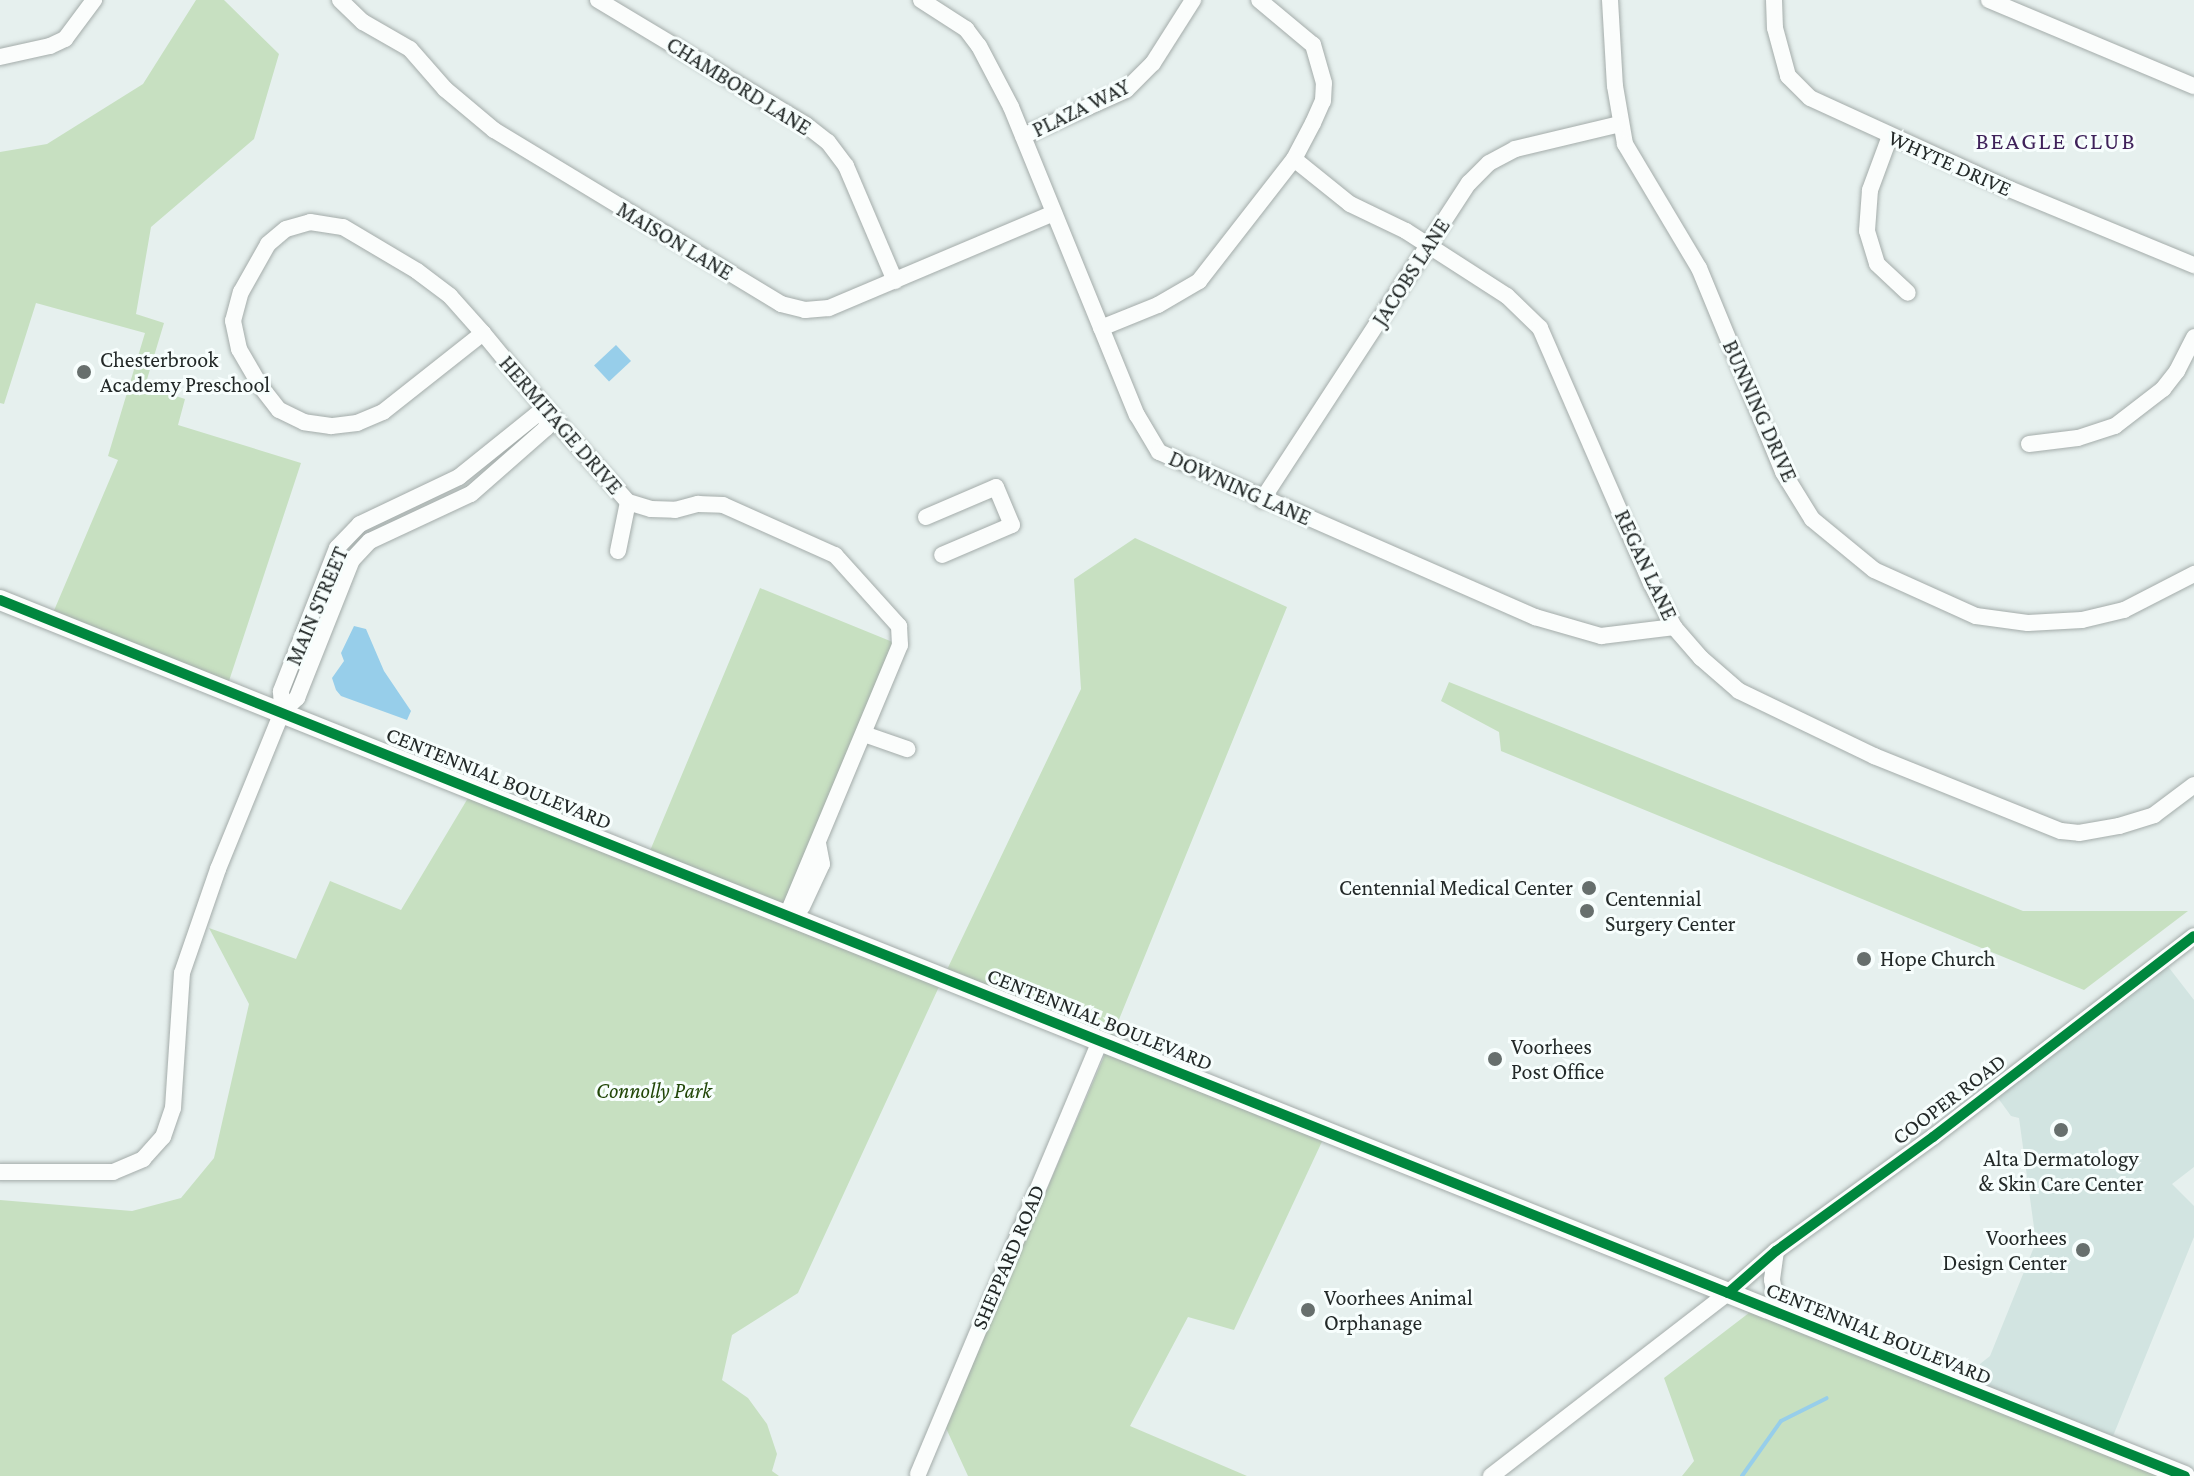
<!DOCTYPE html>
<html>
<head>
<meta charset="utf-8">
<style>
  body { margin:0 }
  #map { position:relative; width:2194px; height:1476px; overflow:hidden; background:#e6f0ee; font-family:"Crimson Pro",serif }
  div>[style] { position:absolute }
  .built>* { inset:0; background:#d2e4e1 }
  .green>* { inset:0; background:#c7e0c1 }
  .water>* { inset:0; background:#97ceea; transform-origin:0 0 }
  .stream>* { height:4px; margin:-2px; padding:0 2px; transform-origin:2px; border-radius:2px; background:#97ceea }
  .roads { filter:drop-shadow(0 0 2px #a4acaa) drop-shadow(0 0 2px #a4acaa) }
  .minor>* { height:16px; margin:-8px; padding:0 8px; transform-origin:8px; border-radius:8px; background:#fbfdfc }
  .major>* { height:20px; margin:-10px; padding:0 10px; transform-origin:10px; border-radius:10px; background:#fbfdfc }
  .cycleway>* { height:10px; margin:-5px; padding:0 5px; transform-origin:5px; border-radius:5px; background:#00873e }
  .dots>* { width:22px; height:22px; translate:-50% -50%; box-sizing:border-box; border:4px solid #f7fefd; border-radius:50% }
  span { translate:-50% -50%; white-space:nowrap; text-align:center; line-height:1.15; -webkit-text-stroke:6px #f7fefd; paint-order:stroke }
  .street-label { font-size:22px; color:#232928 }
  .poi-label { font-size:22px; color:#232928 }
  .left { translate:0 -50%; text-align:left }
  .right { translate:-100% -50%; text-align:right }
  .park-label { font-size:22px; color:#224708; font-style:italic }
  .neighbourhood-label { font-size:24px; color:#3f225a; letter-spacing:2px }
</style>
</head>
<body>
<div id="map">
  <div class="built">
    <i style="clip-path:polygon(2163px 960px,2194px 1000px,2194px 1167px,2172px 1184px,2194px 1206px,2194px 1237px,2109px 1446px,1969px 1391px,1980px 1364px,1990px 1356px,2036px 1242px,2019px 1118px,2011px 1116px,1993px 1091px)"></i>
  </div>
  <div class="green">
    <i style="clip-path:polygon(196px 0,224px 0,279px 54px,254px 139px,151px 227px,136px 314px,164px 323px,145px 386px,185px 399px,178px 425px,301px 463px,226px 690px,50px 620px,118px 460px,108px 456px,145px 333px,36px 303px,4px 404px,0 403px,0 152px,47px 144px,143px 84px)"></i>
    <i style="clip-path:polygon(1135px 538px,1287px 607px,1109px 1044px,1326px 1133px,1234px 1330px,1188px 1317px,1130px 1426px,1247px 1476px,968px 1476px,945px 1426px,1109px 1045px,943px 978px,798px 1293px,732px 1335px,722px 1380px,748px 1398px,767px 1424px,777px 1454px,772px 1471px,779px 1476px,0 1476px,0 1200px,132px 1211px,181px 1198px,214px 1158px,249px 1004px,209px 928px,296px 959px,330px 881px,401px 910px,474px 788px,647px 858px,760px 588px,900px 645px,787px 915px,943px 978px,1081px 689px,1074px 579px)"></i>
    <i style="clip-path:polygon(1449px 682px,2023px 911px,2188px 911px,2084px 990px,1501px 751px,1499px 732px,1441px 701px)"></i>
    <i style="clip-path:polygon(1758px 1306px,2177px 1476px,1682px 1476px,1694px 1461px,1664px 1378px)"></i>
  </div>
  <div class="water">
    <i style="left:616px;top:345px;width:22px;height:30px;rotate:47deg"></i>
    <i style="clip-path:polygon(354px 626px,366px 629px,384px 671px,411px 711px,407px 720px,341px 696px,336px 690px,332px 678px,344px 661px,341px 653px)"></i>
  </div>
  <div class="stream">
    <i style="left:1742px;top:1476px;width:67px;rotate:-54.7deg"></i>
    <i style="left:1781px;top:1421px;width:51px;rotate:-26.6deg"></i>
  </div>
  <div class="roads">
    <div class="minor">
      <i style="left:340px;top:0;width:32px;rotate:44deg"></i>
      <i style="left:363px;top:22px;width:54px;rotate:29.9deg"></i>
      <i style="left:410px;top:49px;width:53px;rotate:48.8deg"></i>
      <i style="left:445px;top:89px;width:64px;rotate:39.9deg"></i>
      <i style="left:494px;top:130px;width:336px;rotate:31.2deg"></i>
      <i style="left:781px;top:304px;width:25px;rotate:14deg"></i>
      <i style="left:805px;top:310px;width:24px;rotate:-5deg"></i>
      <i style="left:829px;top:308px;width:244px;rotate:-22.9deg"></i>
      <i style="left:598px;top:0;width:243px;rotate:31deg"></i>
      <i style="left:806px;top:125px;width:28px;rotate:38deg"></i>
      <i style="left:828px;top:142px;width:30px;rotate:53deg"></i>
      <i style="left:846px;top:166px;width:125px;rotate:66.9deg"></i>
      <i style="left:921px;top:0;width:54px;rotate:32.8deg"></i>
      <i style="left:966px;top:29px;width:21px;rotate:53deg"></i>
      <i style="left:979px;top:46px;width:69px;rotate:62.3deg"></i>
      <i style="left:1011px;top:107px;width:333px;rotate:67.8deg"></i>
      <i style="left:1137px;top:415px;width:43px;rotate:59.3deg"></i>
      <i style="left:1159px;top:452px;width:411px;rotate:23.7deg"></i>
      <i style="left:1535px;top:617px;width:69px;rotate:16.1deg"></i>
      <i style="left:1601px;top:636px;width:74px;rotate:-7deg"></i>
      <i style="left:1610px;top:0;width:86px;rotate:86.7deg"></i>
      <i style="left:1615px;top:86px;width:59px;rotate:80.2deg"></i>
      <i style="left:1625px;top:144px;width:144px;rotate:59.2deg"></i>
      <i style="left:1699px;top:268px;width:221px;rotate:67.6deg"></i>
      <i style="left:1783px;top:472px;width:55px;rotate:58.3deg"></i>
      <i style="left:1812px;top:519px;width:80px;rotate:39.4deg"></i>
      <i style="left:1874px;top:570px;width:112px;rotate:24.3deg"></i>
      <i style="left:1976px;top:616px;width:52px;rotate:7.7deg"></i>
      <i style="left:2028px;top:623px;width:54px;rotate:-3.2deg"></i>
      <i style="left:2082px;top:620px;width:43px;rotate:-13.4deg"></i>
      <i style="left:2124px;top:610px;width:79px;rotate:-27.2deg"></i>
      <i style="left:1774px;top:0;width:28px;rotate:88deg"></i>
      <i style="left:1775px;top:28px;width:50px;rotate:74.8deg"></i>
      <i style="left:1788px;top:76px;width:31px;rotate:45deg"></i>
      <i style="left:1810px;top:98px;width:211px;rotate:24.6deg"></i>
      <i style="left:2002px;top:186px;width:208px;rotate:22.4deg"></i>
      <i style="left:1989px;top:0;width:222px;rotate:22.8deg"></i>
      <i style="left:0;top:57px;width:51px;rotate:-12.4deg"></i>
      <i style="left:50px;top:46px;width:17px;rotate:-25deg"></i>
      <i style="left:65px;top:39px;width:49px;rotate:-53.4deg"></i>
      <i style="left:1023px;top:136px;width:113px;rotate:-24.1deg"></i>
      <i style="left:1126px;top:90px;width:38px;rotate:-45deg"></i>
      <i style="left:1153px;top:63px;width:75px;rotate:-57.6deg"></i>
      <i style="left:1890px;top:136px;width:58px;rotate:110.3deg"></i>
      <i style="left:1870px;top:190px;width:41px;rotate:94.2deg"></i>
      <i style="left:1867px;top:231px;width:34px;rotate:73deg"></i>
      <i style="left:1877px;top:264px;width:42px;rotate:43.1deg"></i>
      <i style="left:1294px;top:159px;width:72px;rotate:38.8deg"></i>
      <i style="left:1350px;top:204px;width:62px;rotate:25.7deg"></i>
      <i style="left:1406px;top:231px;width:120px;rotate:32.8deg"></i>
      <i style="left:1507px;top:296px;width:46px;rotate:44.1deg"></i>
      <i style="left:1540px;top:328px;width:278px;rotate:66.5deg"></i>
      <i style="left:1651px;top:583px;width:50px;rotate:62.4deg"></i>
      <i style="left:1674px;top:627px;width:41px;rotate:48.9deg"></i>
      <i style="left:1701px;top:658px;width:50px;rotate:41deg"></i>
      <i style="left:1739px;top:691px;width:150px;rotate:25.7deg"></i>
      <i style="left:1874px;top:756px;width:201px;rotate:21.9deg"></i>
      <i style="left:2061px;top:831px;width:18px;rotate:6deg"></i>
      <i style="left:2079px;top:833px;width:41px;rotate:-9.9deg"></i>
      <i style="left:2119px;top:826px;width:37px;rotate:-17deg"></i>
      <i style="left:2154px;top:815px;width:50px;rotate:-36.9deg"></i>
      <i style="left:1101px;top:328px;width:61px;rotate:-22deg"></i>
      <i style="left:1158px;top:305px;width:48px;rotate:-30.3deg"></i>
      <i style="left:1199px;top:281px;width:155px;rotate:-52.1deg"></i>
      <i style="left:1294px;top:159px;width:41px;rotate:-62.2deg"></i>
      <i style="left:1313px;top:123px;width:24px;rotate:-66deg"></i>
      <i style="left:1323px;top:101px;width:18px;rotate:-87deg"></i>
      <i style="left:1324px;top:83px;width:40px;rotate:-106deg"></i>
      <i style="left:1313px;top:45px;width:70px;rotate:-140.2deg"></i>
      <i style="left:483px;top:333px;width:127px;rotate:141.7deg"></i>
      <i style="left:383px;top:412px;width:28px;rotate:157deg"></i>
      <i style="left:357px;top:423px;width:26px;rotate:173deg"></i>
      <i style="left:331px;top:426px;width:27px;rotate:-172deg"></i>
      <i style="left:304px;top:422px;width:28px;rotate:-154deg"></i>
      <i style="left:279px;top:410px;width:29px;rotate:-128deg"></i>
      <i style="left:261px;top:387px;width:44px;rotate:-120.1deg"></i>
      <i style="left:239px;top:349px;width:29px;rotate:-102deg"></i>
      <i style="left:233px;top:321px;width:30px;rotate:-75deg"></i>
      <i style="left:241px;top:292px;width:55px;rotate:-60.6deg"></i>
      <i style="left:268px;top:244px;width:23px;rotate:-40deg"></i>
      <i style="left:286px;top:229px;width:25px;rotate:-16deg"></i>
      <i style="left:310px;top:222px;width:33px;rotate:9deg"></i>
      <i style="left:343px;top:227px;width:86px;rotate:30.7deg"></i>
      <i style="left:417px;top:271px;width:41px;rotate:37.1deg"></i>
      <i style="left:450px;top:296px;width:50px;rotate:48.3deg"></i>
      <i style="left:483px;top:333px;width:104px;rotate:50.5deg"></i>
      <i style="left:549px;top:413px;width:119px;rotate:48.4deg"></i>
      <i style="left:628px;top:502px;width:24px;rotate:17deg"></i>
      <i style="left:651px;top:509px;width:24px;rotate:2deg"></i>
      <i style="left:675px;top:510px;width:24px;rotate:-15deg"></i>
      <i style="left:698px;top:504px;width:25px;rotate:2deg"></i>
      <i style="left:723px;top:505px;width:123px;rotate:24.1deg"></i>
      <i style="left:835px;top:555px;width:96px;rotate:48deg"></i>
      <i style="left:899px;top:626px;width:19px;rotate:87deg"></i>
      <i style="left:900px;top:645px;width:293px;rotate:112.7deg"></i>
      <i style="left:2029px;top:444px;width:49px;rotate:-7deg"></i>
      <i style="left:2078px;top:438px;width:39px;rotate:-18deg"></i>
      <i style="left:2115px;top:426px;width:61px;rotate:-37.6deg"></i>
      <i style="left:2163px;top:389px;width:23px;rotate:-52deg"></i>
      <i style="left:2177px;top:371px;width:38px;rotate:-63deg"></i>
      <i style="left:1262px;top:500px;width:379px;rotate:-56.9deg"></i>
      <i style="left:1469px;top:183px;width:28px;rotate:-45deg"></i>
      <i style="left:1489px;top:163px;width:30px;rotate:-28deg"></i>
      <i style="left:1515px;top:149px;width:108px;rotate:-13.4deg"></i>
      <i style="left:926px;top:517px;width:76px;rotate:-23.2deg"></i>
      <i style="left:996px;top:487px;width:41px;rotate:67.2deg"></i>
      <i style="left:1012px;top:525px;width:76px;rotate:156.8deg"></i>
      <i style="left:618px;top:551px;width:50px;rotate:-78.5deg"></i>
      <i style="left:864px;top:734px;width:46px;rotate:19.2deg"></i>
      <i style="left:802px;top:907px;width:47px;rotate:-65.1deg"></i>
      <i style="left:822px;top:864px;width:21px;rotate:-101deg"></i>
      <i style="left:0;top:1172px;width:113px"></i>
      <i style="left:113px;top:1172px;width:33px;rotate:-23deg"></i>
      <i style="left:143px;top:1159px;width:30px;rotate:-48deg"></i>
      <i style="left:163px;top:1137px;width:31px;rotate:-71deg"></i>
      <i style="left:173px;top:1108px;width:135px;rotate:-86.2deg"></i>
      <i style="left:182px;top:973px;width:110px;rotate:-70.9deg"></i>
      <i style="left:218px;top:869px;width:170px;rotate:-67.8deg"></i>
      <i style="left:282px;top:712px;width:21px;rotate:-43deg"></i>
      <i style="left:297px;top:698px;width:149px;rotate:-68.3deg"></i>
      <i style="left:352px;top:560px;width:26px;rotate:-47deg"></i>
      <i style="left:370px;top:541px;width:111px;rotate:-25deg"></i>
      <i style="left:471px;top:494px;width:100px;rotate:-41.3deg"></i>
      <i style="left:546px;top:428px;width:15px;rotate:-79deg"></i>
      <i style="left:549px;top:413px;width:13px;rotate:171deg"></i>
      <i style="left:536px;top:415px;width:99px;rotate:141.2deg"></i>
      <i style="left:459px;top:477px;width:110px;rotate:154.6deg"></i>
      <i style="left:360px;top:524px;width:33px;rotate:134deg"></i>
      <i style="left:337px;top:548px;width:154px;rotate:111.4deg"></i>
      <i style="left:281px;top:691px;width:21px;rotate:87deg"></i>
      <i style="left:1776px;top:1251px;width:29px;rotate:98deg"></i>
      <i style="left:1772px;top:1280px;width:16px;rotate:79deg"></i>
      <i style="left:1775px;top:1296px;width:22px;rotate:63deg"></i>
      <i style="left:918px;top:1474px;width:470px;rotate:-67.2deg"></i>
      <i style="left:1491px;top:1476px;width:299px;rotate:-37.7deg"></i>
      <i style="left:1728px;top:1293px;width:64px;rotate:-41.2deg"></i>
      <i style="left:1776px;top:1251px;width:194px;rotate:-36deg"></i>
      <i style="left:1933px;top:1137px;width:329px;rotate:-37.6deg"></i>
    </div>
    <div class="major">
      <i style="left:0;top:600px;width:2354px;rotate:21.85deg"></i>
    </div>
  </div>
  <div class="cycleway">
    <i style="left:0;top:600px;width:2354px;rotate:21.85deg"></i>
    <i style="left:1728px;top:1293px;width:64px;rotate:-41.2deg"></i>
    <i style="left:1776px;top:1251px;width:194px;rotate:-36deg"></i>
    <i style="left:1933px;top:1137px;width:329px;rotate:-37.6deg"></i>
  </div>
  <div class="dots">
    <i style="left:84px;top:372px;background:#676f6d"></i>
    <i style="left:1589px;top:888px;background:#676f6d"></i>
    <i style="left:1587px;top:911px;background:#676f6d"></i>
    <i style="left:1864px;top:959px;background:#676f6d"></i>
    <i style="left:1495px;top:1059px;background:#676f6d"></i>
    <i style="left:2061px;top:1130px;background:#676f6d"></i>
    <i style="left:2083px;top:1250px;background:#676f6d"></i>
    <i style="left:1308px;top:1310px;background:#676f6d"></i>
  </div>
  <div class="street-label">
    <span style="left:739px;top:86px;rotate:32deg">CHAMBORD LANE</span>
    <span style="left:1081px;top:108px;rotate:-26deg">PLAZA WAY</span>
    <span style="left:1950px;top:163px;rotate:24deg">WHYTE DRIVE</span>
    <span style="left:675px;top:241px;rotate:31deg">MAISON LANE</span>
    <span style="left:1411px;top:272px;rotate:-57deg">JACOBS LANE</span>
    <span style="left:1760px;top:411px;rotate:66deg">BUNNING DRIVE</span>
    <span style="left:561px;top:425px;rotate:49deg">HERMITAGE DRIVE</span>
    <span style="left:1240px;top:488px;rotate:24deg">DOWNING LANE</span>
    <span style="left:1646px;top:565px;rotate:65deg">REGAN LANE</span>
    <span style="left:317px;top:606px;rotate:-67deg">MAIN STREET</span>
    <span style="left:499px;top:778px;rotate:22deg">CENTENNIAL BOULEVARD</span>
    <span style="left:1100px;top:1019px;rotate:22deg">CENTENNIAL BOULEVARD</span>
    <span style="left:1949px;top:1099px;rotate:-37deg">COOPER ROAD</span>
    <span style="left:1008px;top:1257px;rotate:-67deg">SHEPPARD ROAD</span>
    <span style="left:1879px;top:1333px;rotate:22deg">CENTENNIAL BOULEVARD</span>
  </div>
  <div class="poi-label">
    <span class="left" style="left:100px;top:372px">Chesterbrook<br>Academy Preschool</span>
    <span class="right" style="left:1573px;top:888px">Centennial Medical Center</span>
    <span class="left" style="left:1605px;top:911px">Centennial<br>Surgery Center</span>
    <span class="left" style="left:1880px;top:959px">Hope Church</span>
    <span class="left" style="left:1511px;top:1059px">Voorhees<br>Post Office</span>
    <span style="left:2061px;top:1171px">Alta Dermatology<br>&amp; Skin Care Center</span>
    <span class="right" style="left:2067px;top:1250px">Voorhees<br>Design Center</span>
    <span class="left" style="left:1324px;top:1310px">Voorhees Animal<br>Orphanage</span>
  </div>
  <div class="park-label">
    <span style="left:654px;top:1091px">Connolly Park</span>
  </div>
  <div class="neighbourhood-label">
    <span style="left:2056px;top:141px">BEAGLE CLUB</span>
  </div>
</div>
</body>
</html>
